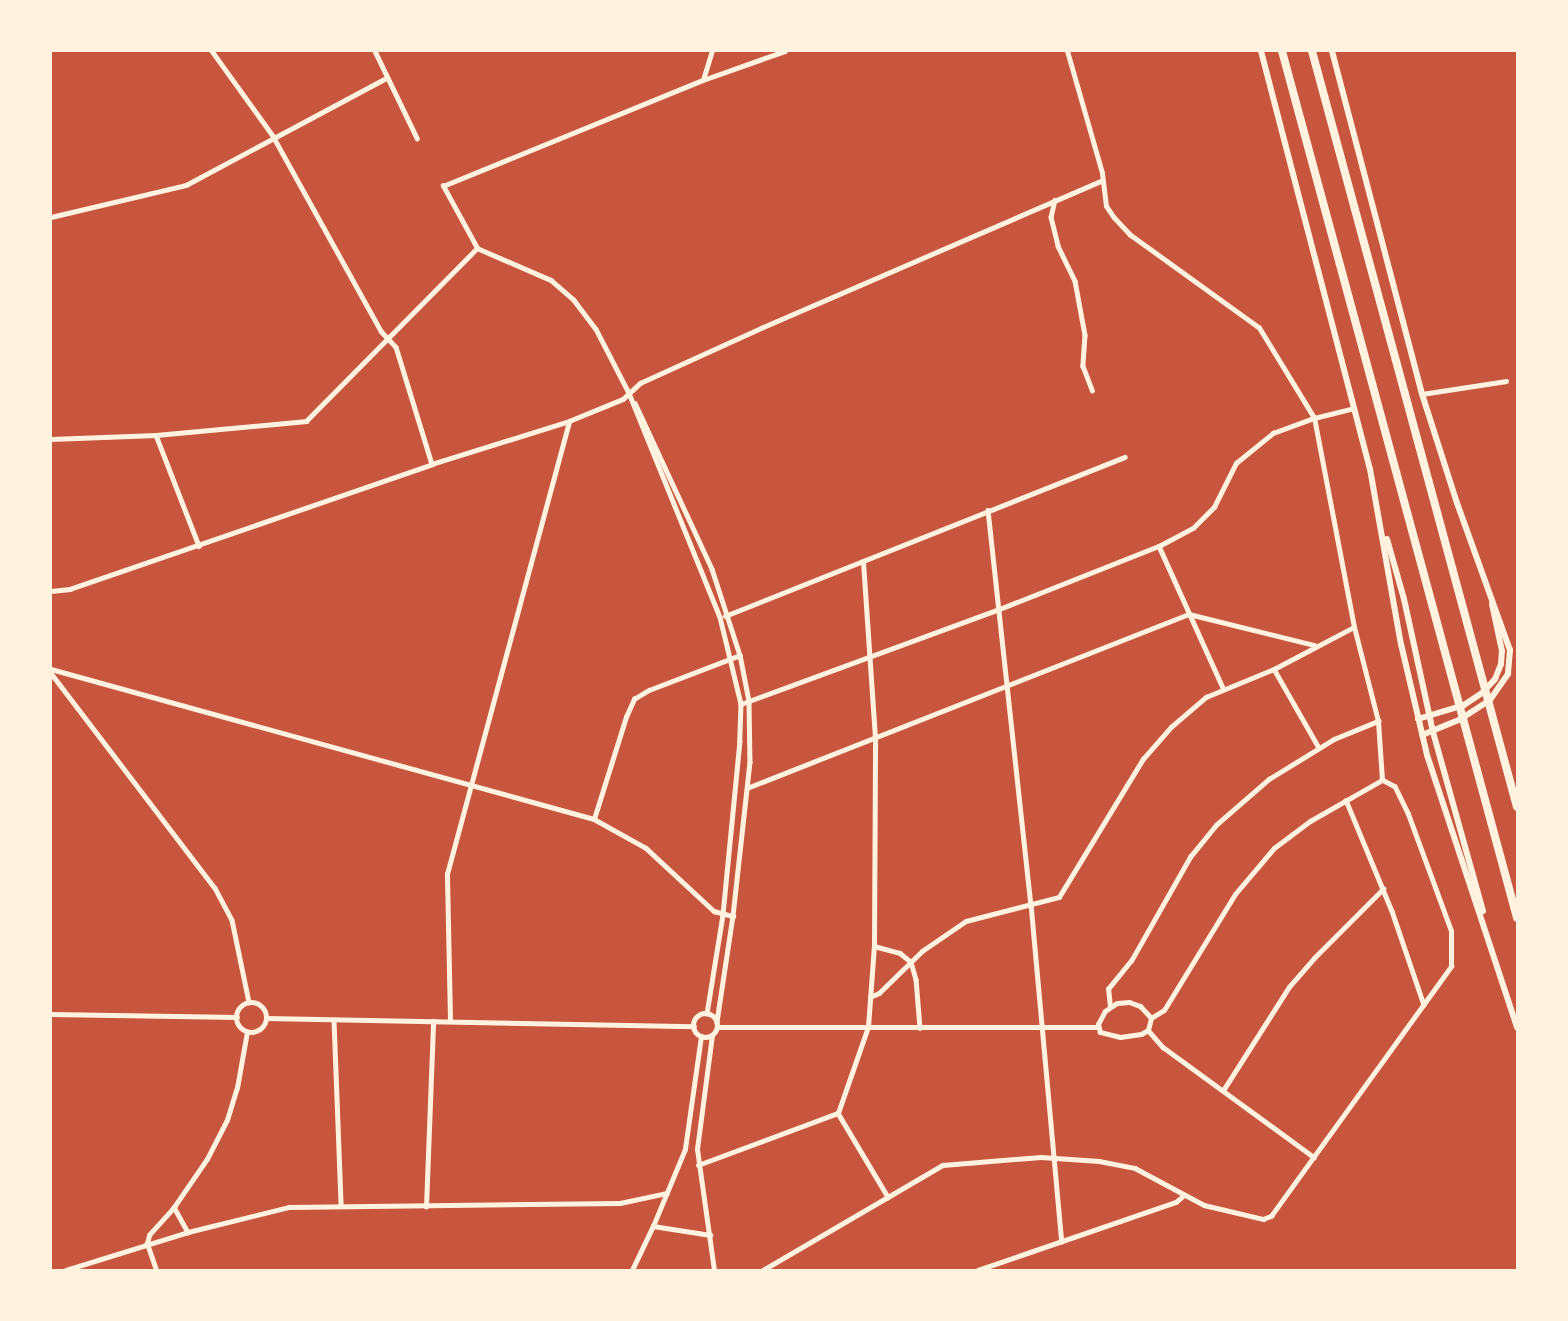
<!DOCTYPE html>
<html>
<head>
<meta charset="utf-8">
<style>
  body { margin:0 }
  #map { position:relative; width:1568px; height:1321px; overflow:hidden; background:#c8553d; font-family:"IBM Plex Sans",sans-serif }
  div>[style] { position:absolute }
  .minor>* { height:4.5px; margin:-2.25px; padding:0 2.25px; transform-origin:2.25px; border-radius:2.25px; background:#fff3e0 }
  .tertiary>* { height:5px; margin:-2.5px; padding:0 2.5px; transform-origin:2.5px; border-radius:2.5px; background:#fff3e0 }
  .tertiary>.ring { margin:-2.5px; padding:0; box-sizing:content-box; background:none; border:5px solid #fff3e0; border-radius:50% }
  .secondary>* { height:6px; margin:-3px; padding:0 3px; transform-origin:3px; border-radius:3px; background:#fff3e0 }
  .motorway>* { height:8px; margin:-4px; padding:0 4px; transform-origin:4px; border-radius:4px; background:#fff3e0 }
  span { translate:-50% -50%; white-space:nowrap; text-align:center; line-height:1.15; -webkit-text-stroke:5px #fff3e0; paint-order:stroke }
  .frame { position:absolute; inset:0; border:52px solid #fff3e0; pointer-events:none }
</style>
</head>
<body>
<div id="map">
  <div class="minor">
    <i style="left:212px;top:51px;width:105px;rotate:54.3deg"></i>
    <i style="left:273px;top:136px;width:223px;rotate:61deg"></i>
    <i style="left:381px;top:331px;width:22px;rotate:47deg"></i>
    <i style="left:396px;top:347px;width:122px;rotate:72.9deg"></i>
    <i style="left:375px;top:51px;width:97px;rotate:64.2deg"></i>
    <i style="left:703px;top:80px;width:30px;rotate:-73deg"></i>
    <i style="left:1055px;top:200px;width:17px;rotate:103deg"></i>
    <i style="left:1051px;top:217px;width:30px;rotate:76deg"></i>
    <i style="left:1058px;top:246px;width:39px;rotate:64deg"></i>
    <i style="left:1075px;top:281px;width:55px;rotate:79.5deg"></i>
    <i style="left:1085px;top:335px;width:31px;rotate:94deg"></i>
    <i style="left:1083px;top:366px;width:26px;rotate:69deg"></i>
    <i style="left:51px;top:217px;width:139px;rotate:-13.3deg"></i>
    <i style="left:186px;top:185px;width:227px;rotate:-28.1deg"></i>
    <i style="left:477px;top:248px;width:81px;rotate:23.4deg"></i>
    <i style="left:551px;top:280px;width:30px;rotate:41deg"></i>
    <i style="left:574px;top:300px;width:36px;rotate:53deg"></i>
    <i style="left:596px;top:329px;width:72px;rotate:62.7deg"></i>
    <i style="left:629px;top:393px;width:242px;rotate:67.9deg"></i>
    <i style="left:720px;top:617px;width:89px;rotate:76.4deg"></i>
    <i style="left:741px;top:704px;width:37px;rotate:92deg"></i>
    <i style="left:740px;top:741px;width:175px;rotate:95.6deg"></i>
    <i style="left:723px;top:915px;width:100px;rotate:99.2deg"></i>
    <i style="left:477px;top:248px;width:71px;rotate:-118.7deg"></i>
    <i style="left:443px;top:186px;width:281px;rotate:-22.2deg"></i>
    <i style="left:703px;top:80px;width:87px;rotate:-19.5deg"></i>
    <i style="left:1422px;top:394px;width:85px;rotate:-8.8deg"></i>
    <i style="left:635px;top:403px;width:183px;rotate:65.1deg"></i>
    <i style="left:712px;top:569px;width:90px;rotate:72deg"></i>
    <i style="left:740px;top:655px;width:47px;rotate:78.9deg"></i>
    <i style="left:749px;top:701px;width:61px;rotate:89.1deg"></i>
    <i style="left:750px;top:762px;width:155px;rotate:96.3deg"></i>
    <i style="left:733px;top:916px;width:107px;rotate:98.6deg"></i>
    <i style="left:156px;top:435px;width:119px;rotate:68.8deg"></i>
    <i style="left:51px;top:439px;width:105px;rotate:-2.2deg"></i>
    <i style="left:156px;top:435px;width:151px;rotate:-5.3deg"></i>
    <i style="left:306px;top:421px;width:243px;rotate:-45.3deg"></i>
    <i style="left:988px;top:510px;width:396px;rotate:83.8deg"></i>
    <i style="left:1031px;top:904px;width:339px;rotate:84.8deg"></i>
    <i style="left:1159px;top:546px;width:156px;rotate:65.7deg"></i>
    <i style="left:51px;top:591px;width:19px;rotate:-6deg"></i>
    <i style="left:70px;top:589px;width:383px;rotate:-19deg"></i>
    <i style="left:432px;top:464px;width:144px;rotate:-17.4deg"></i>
    <i style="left:569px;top:421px;width:58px;rotate:-22.2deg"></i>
    <i style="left:623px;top:399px;width:23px;rotate:-43deg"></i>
    <i style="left:640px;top:383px;width:133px;rotate:-24.4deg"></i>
    <i style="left:761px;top:328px;width:370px;rotate:-23.4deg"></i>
    <i style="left:725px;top:616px;width:430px;rotate:-21.7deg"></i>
    <i style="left:51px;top:669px;width:563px;rotate:15.44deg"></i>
    <i style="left:594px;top:819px;width:60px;rotate:29.1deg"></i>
    <i style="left:646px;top:848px;width:93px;rotate:42.8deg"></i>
    <i style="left:714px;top:911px;width:20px;rotate:15deg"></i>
    <i style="left:1274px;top:669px;width:91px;rotate:60.3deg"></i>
    <i style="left:51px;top:673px;width:270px;rotate:52.7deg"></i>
    <i style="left:215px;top:888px;width:36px;rotate:62deg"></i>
    <i style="left:232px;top:920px;width:84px;rotate:78.3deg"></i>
    <i style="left:741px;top:704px;width:273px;rotate:-20.2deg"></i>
    <i style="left:997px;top:610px;width:174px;rotate:-21.6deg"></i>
    <i style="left:1159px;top:546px;width:38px;rotate:-28deg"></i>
    <i style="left:1193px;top:528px;width:30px;rotate:-45deg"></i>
    <i style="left:1214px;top:507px;width:49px;rotate:-63.4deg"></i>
    <i style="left:1236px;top:463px;width:48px;rotate:-39deg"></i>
    <i style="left:1273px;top:433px;width:44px;rotate:-20.1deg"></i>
    <i style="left:1314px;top:418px;width:105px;rotate:-121.4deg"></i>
    <i style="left:1259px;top:328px;width:159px;rotate:-144.2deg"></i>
    <i style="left:1130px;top:235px;width:23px;rotate:-133deg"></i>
    <i style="left:1114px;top:218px;width:14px;rotate:-124deg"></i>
    <i style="left:1106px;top:206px;width:33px;rotate:-97deg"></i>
    <i style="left:1102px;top:173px;width:127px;rotate:-106deg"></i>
    <i style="left:747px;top:788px;width:475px;rotate:-21.5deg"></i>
    <i style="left:1189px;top:614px;width:129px;rotate:13.9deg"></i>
    <i style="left:1346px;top:800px;width:120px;rotate:67.5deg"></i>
    <i style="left:1392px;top:911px;width:99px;rotate:71.2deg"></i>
    <i style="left:594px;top:819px;width:107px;rotate:-72.6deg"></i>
    <i style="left:626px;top:717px;width:20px;rotate:-66deg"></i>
    <i style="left:634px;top:699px;width:17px;rotate:-31deg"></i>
    <i style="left:649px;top:690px;width:97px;rotate:-21deg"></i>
    <i style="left:874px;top:946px;width:27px;rotate:15deg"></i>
    <i style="left:900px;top:953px;width:14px;rotate:39deg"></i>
    <i style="left:911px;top:962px;width:18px;rotate:74deg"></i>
    <i style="left:916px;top:979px;width:49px;rotate:85.3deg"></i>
    <i style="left:870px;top:997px;width:10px;rotate:-24deg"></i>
    <i style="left:879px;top:993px;width:60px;rotate:-44.3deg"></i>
    <i style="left:922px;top:951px;width:53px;rotate:-34.3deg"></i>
    <i style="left:966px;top:921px;width:96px;rotate:-14.5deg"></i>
    <i style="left:1059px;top:897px;width:162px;rotate:-58.7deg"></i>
    <i style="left:1143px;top:759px;width:43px;rotate:-48.8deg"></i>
    <i style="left:1171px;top:727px;width:46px;rotate:-40.6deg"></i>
    <i style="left:1206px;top:697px;width:74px;rotate:-22.4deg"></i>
    <i style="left:1274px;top:669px;width:90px;rotate:-27.7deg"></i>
    <i style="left:1110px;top:1007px;width:18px;rotate:-96deg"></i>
    <i style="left:1108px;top:989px;width:36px;rotate:-51deg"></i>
    <i style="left:1131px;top:961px;width:120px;rotate:-60.4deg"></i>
    <i style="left:1190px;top:857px;width:41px;rotate:-50.9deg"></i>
    <i style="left:1216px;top:825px;width:70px;rotate:-41deg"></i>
    <i style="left:1269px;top:779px;width:76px;rotate:-31.6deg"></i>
    <i style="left:1334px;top:739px;width:48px;rotate:-22.2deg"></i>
    <i style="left:334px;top:1020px;width:186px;rotate:87.8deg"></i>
    <i style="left:450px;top:1020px;width:146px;rotate:-91.2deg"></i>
    <i style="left:447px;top:874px;width:468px;rotate:-74.9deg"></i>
    <i style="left:1148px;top:1030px;width:23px;rotate:49deg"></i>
    <i style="left:1163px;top:1047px;width:187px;rotate:36.1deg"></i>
    <i style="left:1224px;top:1089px;width:121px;rotate:-57.5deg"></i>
    <i style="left:1289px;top:987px;width:38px;rotate:-49deg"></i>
    <i style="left:1314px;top:958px;width:98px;rotate:-45deg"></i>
    <i style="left:838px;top:1113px;width:91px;rotate:-70.8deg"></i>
    <i style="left:868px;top:1027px;width:81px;rotate:-85.8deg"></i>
    <i style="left:874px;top:946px;width:208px;rotate:-89.7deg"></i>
    <i style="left:875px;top:738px;width:177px;rotate:-93.9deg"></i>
    <i style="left:838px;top:1113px;width:98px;rotate:59.2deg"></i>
    <i style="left:698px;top:1165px;width:149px;rotate:-20.4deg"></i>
    <i style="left:174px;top:1207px;width:29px;rotate:61deg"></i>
    <i style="left:426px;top:1207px;width:186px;rotate:-87.8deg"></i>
    <i style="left:66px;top:1270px;width:128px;rotate:-17.3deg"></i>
    <i style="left:188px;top:1232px;width:104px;rotate:-13.9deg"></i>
    <i style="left:289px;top:1207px;width:331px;rotate:-0.7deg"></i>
    <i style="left:620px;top:1203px;width:48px;rotate:-12deg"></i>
    <i style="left:156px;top:1270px;width:28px;rotate:-109deg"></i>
    <i style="left:147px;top:1244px;width:9px;rotate:-77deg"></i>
    <i style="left:149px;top:1235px;width:38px;rotate:-48deg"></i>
    <i style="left:174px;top:1207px;width:58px;rotate:-55.5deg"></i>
    <i style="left:207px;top:1159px;width:44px;rotate:-62.9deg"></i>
    <i style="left:227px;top:1120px;width:34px;rotate:-73deg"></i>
    <i style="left:237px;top:1088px;width:57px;rotate:-79.9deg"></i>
    <i style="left:632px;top:1270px;width:49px;rotate:-64.5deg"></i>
    <i style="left:763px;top:1270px;width:208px;rotate:-30.3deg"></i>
    <i style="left:943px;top:1165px;width:98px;rotate:-4.7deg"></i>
    <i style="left:1041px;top:1157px;width:58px;rotate:3.9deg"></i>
    <i style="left:1099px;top:1161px;width:37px;rotate:11deg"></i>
    <i style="left:1135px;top:1168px;width:78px;rotate:28.2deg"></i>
    <i style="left:1204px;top:1205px;width:61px;rotate:13.3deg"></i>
    <i style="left:1263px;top:1219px;width:9px;rotate:-21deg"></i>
    <i style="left:1271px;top:1216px;width:308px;rotate:-54.2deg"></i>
    <i style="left:1451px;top:966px;width:35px;rotate:-90deg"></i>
    <i style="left:1451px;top:931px;width:125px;rotate:-110.2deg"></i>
    <i style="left:1408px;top:814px;width:30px;rotate:-116deg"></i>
    <i style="left:1395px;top:787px;width:15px;rotate:-152deg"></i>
    <i style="left:978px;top:1270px;width:209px;rotate:-19deg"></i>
    <i style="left:1176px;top:1202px;width:9px;rotate:-41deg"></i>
  </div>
  <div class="tertiary">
    <i style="left:1129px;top:1002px;width:12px;rotate:20deg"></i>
    <i style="left:1140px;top:1006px;width:16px;rotate:47deg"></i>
    <i style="left:1151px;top:1018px;width:12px;rotate:104deg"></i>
    <i style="left:1148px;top:1030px;width:8px;rotate:150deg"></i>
    <i style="left:1141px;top:1034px;width:21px;rotate:172deg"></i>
    <i style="left:1120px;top:1037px;width:21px;rotate:-166deg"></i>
    <i style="left:1100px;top:1032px;width:8px;rotate:-104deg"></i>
    <i style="left:1098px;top:1024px;width:15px;rotate:-62deg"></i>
    <i style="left:1105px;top:1011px;width:14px;rotate:-34deg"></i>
    <i style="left:1117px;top:1003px;width:12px;rotate:-5deg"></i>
    <i class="ring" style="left:236px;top:1002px;width:25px;height:25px"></i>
    <i class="ring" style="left:693px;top:1013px;width:19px;height:19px"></i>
    <i style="left:51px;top:1014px;width:186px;rotate:0.9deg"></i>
    <i style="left:266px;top:1018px;width:428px;rotate:1.1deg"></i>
    <i style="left:1151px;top:1018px;width:15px;rotate:-32deg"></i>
    <i style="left:1164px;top:1010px;width:136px;rotate:-58.5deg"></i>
    <i style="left:1235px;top:894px;width:60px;rotate:-49.7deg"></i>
    <i style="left:1274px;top:848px;width:45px;rotate:-36.9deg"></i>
    <i style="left:1310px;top:821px;width:83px;rotate:-29.7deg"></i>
    <i style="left:1382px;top:780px;width:59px;rotate:-93.9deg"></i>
    <i style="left:1378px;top:721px;width:97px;rotate:-104.3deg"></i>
    <i style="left:1354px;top:627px;width:213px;rotate:-100.8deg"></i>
    <i style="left:1314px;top:418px;width:41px;rotate:-14deg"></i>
    <i style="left:717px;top:1027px;width:381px"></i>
    <i style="left:712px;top:1035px;width:115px;rotate:97.5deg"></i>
    <i style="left:697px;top:1149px;width:122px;rotate:82deg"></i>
    <i style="left:701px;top:1036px;width:114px;rotate:98.1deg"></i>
    <i style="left:685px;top:1149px;width:83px;rotate:112.6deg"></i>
    <i style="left:653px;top:1226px;width:58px;rotate:9deg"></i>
  </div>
  <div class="secondary">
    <i style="left:1261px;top:51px;width:432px;rotate:75.4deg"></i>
    <i style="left:1370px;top:469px;width:178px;rotate:80deg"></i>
    <i style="left:1401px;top:644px;width:114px;rotate:76.8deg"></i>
    <i style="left:1427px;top:755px;width:287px;rotate:71.7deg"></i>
    <i style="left:1332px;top:51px;width:355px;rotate:75.3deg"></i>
    <i style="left:1422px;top:394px;width:114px;rotate:72.2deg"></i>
    <i style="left:1457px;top:503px;width:156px;rotate:70.2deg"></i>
    <i style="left:1510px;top:650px;width:24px;rotate:95deg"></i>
    <i style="left:1508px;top:674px;width:32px;rotate:125deg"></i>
    <i style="left:1490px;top:700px;width:35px;rotate:147deg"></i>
    <i style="left:1461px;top:719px;width:42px;rotate:157.7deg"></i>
    <i style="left:1387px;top:539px;width:62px;rotate:74.2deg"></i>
    <i style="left:1404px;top:599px;width:136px;rotate:77.7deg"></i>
    <i style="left:1433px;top:732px;width:186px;rotate:74.4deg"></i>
    <i style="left:1418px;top:719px;width:48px;rotate:-16.9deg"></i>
    <i style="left:1464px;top:705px;width:23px;rotate:-34deg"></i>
    <i style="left:1483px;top:692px;width:18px;rotate:-47deg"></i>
    <i style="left:1495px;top:679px;width:16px;rotate:-68deg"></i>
    <i style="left:1501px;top:664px;width:13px;rotate:-86deg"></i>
    <i style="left:1502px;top:651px;width:48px;rotate:-102deg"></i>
  </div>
  <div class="motorway">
    <i style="left:1282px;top:51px;width:898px;rotate:74.83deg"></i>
    <i style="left:1312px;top:51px;width:783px;rotate:74.83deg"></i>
  </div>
  <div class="frame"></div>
</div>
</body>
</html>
